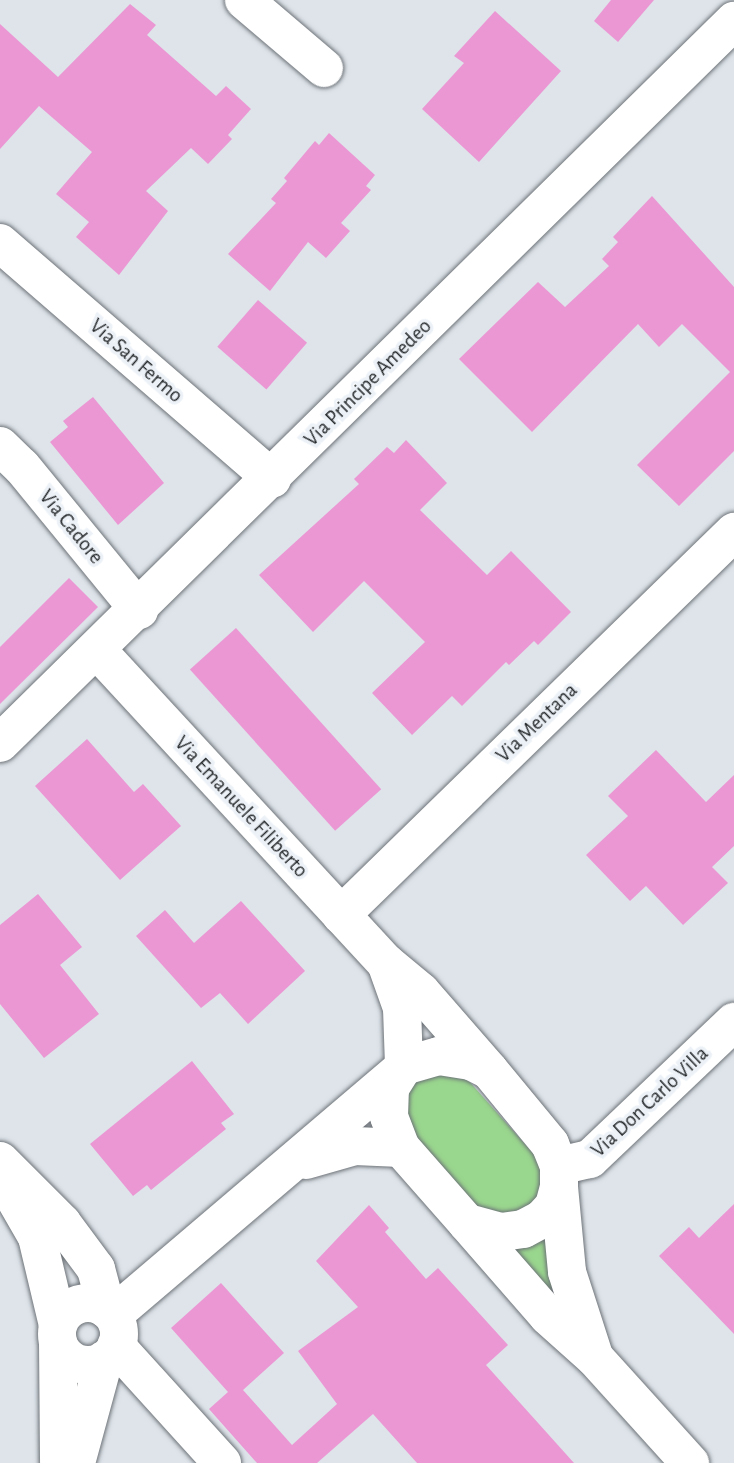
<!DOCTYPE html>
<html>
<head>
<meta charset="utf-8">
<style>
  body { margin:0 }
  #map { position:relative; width:734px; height:1463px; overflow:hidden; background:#dee4ea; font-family:"Alegreya Sans",sans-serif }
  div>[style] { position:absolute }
  .green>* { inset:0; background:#9ad78e }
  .building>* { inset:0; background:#ea97d4; transform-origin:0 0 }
  .roads { filter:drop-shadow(0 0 2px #6d7378) drop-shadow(0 0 2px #6d7378) }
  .minor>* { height:38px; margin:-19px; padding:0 19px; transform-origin:19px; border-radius:19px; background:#fff }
  .minor>.ring { margin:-19px; padding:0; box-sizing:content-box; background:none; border:38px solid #fff; border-radius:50% }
  span { translate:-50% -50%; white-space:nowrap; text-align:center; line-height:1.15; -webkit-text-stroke:7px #ebf1f7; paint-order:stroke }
  .street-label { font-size:21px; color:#26292b }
</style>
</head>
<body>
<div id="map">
  <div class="green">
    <i style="clip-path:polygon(425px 1071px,468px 1080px,541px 1162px,544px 1192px,526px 1215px,481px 1211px,410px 1131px,404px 1088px)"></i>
    <i style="clip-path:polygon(550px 1234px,562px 1306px,494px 1242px)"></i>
  </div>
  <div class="building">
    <i style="clip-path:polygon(611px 0,654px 0,618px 42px,594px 21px)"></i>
    <i style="clip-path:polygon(130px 4px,156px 25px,147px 35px,216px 96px,226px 86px,251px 109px,228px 135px,232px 139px,208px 164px,191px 148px,146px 191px,168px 211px,119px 275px,76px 237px,89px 222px,56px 194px,92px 152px,39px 106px,0 149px,0 24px,58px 77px)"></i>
    <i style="clip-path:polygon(495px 11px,561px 71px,479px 162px,422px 109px,464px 63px,454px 56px)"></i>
    <i style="clip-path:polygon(329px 133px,375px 175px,366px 186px,371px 190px,341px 223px,350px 231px,326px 258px,308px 242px,270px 291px,228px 254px,276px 203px,271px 199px,287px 181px,284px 178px,315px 141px,319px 145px)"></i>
    <i style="clip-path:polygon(652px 196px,734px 287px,734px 451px,679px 506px,637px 465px,730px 372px,682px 324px,659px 347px,638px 324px,532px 432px,459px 359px,538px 282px,565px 307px,609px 266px,602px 259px,618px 242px,613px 237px)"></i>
    <i style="left:258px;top:300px;width:65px;height:62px;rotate:41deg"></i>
    <i style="clip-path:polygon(93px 397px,164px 483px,118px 525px,50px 442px,68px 427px,63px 421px)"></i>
    <i style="clip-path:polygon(406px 440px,447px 483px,420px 510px,487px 575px,511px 551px,571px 612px,538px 645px,534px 641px,509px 665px,506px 662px,462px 706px,452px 696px,412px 735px,372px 693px,425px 642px,364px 581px,313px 632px,259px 575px,359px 484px,354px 479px,387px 447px,394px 453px)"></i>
    <i style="clip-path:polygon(69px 578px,98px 607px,0 704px,0 647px)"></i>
    <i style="left:236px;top:628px;width:217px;height:62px;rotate:48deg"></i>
    <i style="clip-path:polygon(87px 739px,134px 792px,143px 784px,181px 826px,120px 880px,35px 786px)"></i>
    <i style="clip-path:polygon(656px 750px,706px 802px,734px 775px,734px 846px,712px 867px,728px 883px,683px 925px,646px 886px,630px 901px,586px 855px,628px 816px,608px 796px)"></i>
    <i style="clip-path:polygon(38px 894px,82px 947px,60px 965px,99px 1014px,44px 1058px,0 1004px,0 925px)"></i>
    <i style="clip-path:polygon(241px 901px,305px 971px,248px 1024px,220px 993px,201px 1008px,136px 936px,165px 910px,194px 943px)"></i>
    <i style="clip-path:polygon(192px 1061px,234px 1114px,221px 1123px,226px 1129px,151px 1190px,147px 1185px,133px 1196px,90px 1144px)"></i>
    <i style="clip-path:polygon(734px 1204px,734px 1334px,659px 1256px,689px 1227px,699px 1238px)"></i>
    <i style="clip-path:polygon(369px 1205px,389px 1228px,385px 1232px,426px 1279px,438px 1268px,508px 1345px,486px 1365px,574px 1463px,417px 1463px,373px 1414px,317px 1463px,257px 1463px,209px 1409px,228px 1392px,171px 1328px,221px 1283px,284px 1353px,243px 1390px,292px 1445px,337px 1404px,298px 1351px,358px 1307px,316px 1261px)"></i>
  </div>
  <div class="roads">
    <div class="minor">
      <i style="left:244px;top:0;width:105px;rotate:40.4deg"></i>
      <i style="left:0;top:243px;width:360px;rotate:40.9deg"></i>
      <i style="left:0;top:446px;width:30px;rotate:44deg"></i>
      <i style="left:22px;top:467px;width:185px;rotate:50.7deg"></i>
      <i style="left:98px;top:651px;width:425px;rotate:47.3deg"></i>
      <i style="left:386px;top:963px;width:45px;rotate:39.6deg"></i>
      <i style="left:421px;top:992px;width:103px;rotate:48.9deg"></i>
      <i style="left:0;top:743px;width:1030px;rotate:-44.53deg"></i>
      <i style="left:341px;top:915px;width:549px;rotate:-44.26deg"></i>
      <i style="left:386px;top:963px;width:48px;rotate:70.4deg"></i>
      <i style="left:402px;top:1008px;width:58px;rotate:88deg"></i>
      <i style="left:439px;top:1056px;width:32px;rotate:9deg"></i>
      <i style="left:471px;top:1061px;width:20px;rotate:27deg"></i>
      <i style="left:489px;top:1070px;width:96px;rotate:50.5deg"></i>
      <i style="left:550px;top:1144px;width:24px;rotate:68deg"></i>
      <i style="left:559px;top:1166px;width:21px;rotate:90deg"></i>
      <i style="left:559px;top:1187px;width:20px;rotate:105deg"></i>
      <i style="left:554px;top:1206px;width:18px;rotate:133deg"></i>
      <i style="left:542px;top:1219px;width:21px;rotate:152deg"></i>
      <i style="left:523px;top:1229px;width:22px;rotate:172deg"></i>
      <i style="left:501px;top:1232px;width:35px;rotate:-165deg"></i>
      <i style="left:467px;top:1223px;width:100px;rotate:-131.3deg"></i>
      <i style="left:401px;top:1148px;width:34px;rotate:-111deg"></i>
      <i style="left:389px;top:1116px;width:28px;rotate:-88deg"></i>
      <i style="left:390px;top:1088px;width:26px;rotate:-58deg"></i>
      <i style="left:404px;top:1066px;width:36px;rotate:-16deg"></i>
      <i style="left:306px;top:1160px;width:51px;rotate:-15.9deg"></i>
      <i style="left:355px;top:1146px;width:46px;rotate:2.5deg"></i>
      <i style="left:0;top:1161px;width:88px;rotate:45deg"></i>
      <i style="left:62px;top:1223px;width:57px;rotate:53.5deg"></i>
      <i style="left:96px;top:1269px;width:42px;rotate:75deg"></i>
      <i style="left:559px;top:1166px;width:32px;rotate:-13deg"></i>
      <i style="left:590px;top:1159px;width:199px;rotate:-43.6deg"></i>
      <i style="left:559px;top:1187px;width:85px;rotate:84.6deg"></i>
      <i style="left:567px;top:1272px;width:85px;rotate:72.2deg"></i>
      <i style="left:10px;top:1190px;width:54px;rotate:60.1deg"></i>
      <i style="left:37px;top:1237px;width:90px;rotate:76.6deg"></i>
      <i style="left:467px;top:1223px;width:123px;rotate:48.9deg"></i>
      <i style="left:548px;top:1316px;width:63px;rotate:41.8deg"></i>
      <i style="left:595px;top:1358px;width:142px;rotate:47.9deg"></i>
      <i class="ring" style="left:57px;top:1303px;width:24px;height:24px"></i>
      <i style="left:113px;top:1315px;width:372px;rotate:-40.4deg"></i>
      <i style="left:58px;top:1343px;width:120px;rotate:89.5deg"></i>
      <i style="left:116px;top:1346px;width:158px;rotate:47.8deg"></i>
      <i style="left:76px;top:1463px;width:107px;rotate:-74.8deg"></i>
    </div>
  </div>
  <div class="street-label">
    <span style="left:136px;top:361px;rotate:41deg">Via San Fermo</span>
    <span style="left:368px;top:383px;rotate:-45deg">Via Principe Amedeo</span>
    <span style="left:71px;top:527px;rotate:51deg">Via Cadore</span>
    <span style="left:537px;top:723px;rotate:-44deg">Via Mentana</span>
    <span style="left:241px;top:807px;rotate:47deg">Via Emanuele Filiberto</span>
    <span style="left:650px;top:1102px;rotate:-43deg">Via Don Carlo Villa</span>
  </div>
</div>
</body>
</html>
